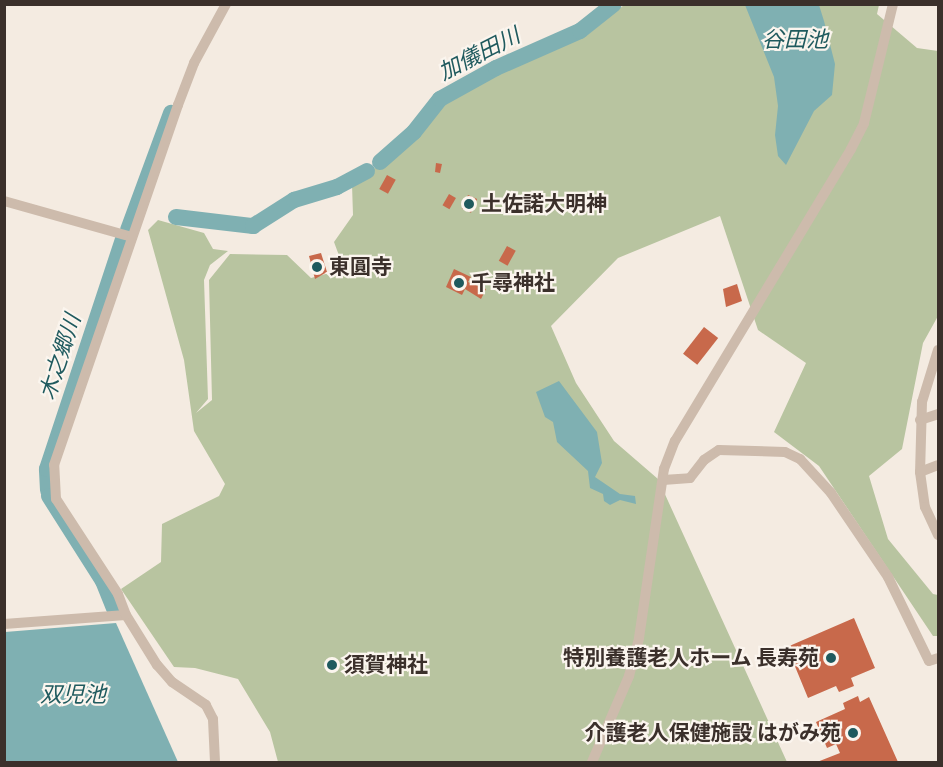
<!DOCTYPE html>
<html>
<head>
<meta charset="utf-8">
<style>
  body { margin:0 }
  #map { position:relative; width:943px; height:767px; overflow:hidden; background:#f4ebe1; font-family:Rubik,"Noto Sans JP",sans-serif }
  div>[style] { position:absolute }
  .green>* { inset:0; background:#b8c4a0 }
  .water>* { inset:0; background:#7fb0b2 }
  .river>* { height:16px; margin:-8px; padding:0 8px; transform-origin:8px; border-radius:8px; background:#7fb0b2 }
  .building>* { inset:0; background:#c8694b; transform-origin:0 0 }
  .round { border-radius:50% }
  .minor>* { height:10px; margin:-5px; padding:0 5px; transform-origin:5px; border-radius:5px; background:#cdbbac }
  .dots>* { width:16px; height:16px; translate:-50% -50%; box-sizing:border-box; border:3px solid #fbf5ee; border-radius:50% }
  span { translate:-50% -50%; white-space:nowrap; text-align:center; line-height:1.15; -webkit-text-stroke:4.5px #fbf5ee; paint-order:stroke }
  .poi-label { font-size:21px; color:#3b302b; font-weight:700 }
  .left { translate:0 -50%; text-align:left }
  .right { translate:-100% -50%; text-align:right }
  .water-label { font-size:22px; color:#1f5a5e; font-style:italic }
  .frame { position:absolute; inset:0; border:6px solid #3b302b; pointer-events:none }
</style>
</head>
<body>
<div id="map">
  <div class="green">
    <i style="clip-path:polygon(624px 5px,879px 5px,877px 14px,917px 48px,938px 51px,938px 316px,923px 343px,902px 449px,869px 476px,888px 539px,933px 594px,938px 595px,938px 636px,933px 636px,819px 466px,774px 432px,806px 363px,758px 330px,720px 216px,618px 258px,551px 326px,576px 383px,614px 441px,658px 479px,787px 762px,278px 762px,270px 732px,238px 679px,195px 668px,174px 667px,121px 589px,161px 562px,162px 524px,219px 496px,225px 484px,194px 431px,184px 360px,148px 230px,158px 220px,204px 233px,213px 249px,228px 251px,210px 265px,204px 280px,208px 399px,196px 413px,212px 400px,209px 280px,230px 254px,287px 255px,311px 278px,344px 269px,334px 242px,353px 215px,352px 185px,412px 140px,440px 108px,480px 82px,587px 35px)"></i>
  </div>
  <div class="water">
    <i style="clip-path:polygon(745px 5px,819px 5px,824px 21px,835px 64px,832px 95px,814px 111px,786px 165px,778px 156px,775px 135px,778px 106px,774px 77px)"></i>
    <i style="clip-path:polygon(559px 381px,597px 432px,602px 463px,595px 477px,620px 494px,635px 496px,636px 504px,620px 500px,610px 505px,604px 501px,603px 494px,590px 488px,588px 471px,557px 442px,553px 422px,545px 417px,536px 392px)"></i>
    <i style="clip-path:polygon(116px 623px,178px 762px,6px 762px,5px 632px)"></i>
  </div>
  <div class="river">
    <i style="left:380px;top:162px;width:45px;rotate:-41.4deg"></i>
    <i style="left:414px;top:132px;width:42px;rotate:-51.8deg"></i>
    <i style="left:440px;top:99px;width:64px;rotate:-29deg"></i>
    <i style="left:496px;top:68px;width:92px;rotate:-23.8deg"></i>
    <i style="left:580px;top:31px;width:43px;rotate:-38.5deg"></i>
    <i style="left:176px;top:217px;width:78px;rotate:6.7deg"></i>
    <i style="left:253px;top:226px;width:49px;rotate:-32.4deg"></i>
    <i style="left:294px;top:200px;width:45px;rotate:-16.8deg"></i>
    <i style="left:337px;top:187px;width:34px;rotate:-28deg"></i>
    <i style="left:128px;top:230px;width:125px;rotate:-69.8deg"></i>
    <i style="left:48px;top:490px;width:21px;rotate:-93deg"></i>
    <i style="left:47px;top:469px;width:242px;rotate:-71.7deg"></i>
    <i style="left:49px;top:496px;width:101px;rotate:57.6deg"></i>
    <i style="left:103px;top:581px;width:29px;rotate:68deg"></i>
  </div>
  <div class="building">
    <i style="clip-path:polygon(436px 163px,442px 164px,440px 173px,435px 172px)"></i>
    <i style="left:387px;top:175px;width:10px;height:16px;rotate:29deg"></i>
    <i style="left:449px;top:194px;width:8px;height:13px;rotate:30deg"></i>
    <i style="left:468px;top:195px;width:10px;height:15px;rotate:24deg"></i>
    <i style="left:507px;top:246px;width:10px;height:17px;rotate:29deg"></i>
    <i style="clip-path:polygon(321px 253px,327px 272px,315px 279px,309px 256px)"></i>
    <i style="clip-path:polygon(454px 269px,471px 277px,468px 282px,486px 289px,481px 299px,465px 289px,462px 295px,446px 287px)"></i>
    <i style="clip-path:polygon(737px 284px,742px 301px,726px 307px,723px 289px)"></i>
    <i style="left:704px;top:327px;width:18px;height:34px;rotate:38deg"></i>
    <i style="clip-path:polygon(854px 618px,875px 668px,851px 678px,854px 686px,839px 692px,836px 686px,808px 698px,787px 647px)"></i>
    <i class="round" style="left:326.5px;top:659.5px;width:11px;height:11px"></i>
    <i style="clip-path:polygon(858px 696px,860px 702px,869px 697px,898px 762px,817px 762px,840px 753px,836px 744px,827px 748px,816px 722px,845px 709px,843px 703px)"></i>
  </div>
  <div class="minor">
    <i style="left:4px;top:201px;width:133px;rotate:15.7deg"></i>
    <i style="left:938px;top:350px;width:54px;rotate:107.1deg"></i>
    <i style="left:922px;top:402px;width:70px;rotate:91.6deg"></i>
    <i style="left:920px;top:472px;width:35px;rotate:82deg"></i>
    <i style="left:925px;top:507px;width:31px;rotate:65deg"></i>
    <i style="left:920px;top:420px;width:19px;rotate:-18deg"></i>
    <i style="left:920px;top:472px;width:19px;rotate:-21deg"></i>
    <i style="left:663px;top:480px;width:27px;rotate:-4deg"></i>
    <i style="left:690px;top:478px;width:23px;rotate:-52deg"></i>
    <i style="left:704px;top:460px;width:18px;rotate:-34deg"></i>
    <i style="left:719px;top:450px;width:66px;rotate:1.7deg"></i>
    <i style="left:785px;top:452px;width:17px;rotate:25deg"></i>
    <i style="left:800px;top:459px;width:46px;rotate:47.6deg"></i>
    <i style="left:831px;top:493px;width:102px;rotate:55.8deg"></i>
    <i style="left:888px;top:577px;width:93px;rotate:64deg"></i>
    <i style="left:929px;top:661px;width:9px;rotate:-18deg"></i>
    <i style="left:4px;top:624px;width:122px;rotate:-4.2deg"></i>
    <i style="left:215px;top:762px;width:43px;rotate:-92.7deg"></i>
    <i style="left:213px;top:719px;width:16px;rotate:-117deg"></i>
    <i style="left:206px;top:705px;width:41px;rotate:-145.9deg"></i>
    <i style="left:172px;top:682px;width:23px;rotate:-131deg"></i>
    <i style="left:157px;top:665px;width:59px;rotate:-121.8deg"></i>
    <i style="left:126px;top:615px;width:22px;rotate:-111deg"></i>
    <i style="left:118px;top:594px;width:113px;rotate:-123.1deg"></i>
    <i style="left:56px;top:499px;width:34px;rotate:-93deg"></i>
    <i style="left:54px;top:465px;width:381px;rotate:-71deg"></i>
    <i style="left:178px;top:105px;width:45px;rotate:-69.1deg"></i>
    <i style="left:194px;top:63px;width:67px;rotate:-61.5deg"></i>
    <i style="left:592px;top:762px;width:94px;rotate:-66.7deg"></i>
    <i style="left:629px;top:676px;width:39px;rotate:-75deg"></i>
    <i style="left:639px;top:638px;width:171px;rotate:-81.6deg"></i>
    <i style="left:664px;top:469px;width:30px;rotate:-69deg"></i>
    <i style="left:675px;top:441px;width:341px;rotate:-58.9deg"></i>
    <i style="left:851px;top:149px;width:29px;rotate:-63deg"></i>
    <i style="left:864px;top:123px;width:122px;rotate:-76.3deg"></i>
  </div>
  <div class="dots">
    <i style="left:469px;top:204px;background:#1f5a5e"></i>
    <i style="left:317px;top:267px;background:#1f5a5e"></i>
    <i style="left:459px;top:283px;background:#1f5a5e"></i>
    <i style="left:831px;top:658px;background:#1f5a5e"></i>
    <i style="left:332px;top:665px;background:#1f5a5e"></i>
    <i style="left:853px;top:733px;background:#1f5a5e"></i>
  </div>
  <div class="poi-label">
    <span class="left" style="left:481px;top:204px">土佐諾大明神</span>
    <span class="left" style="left:329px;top:267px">東圓寺</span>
    <span class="left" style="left:471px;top:283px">千尋神社</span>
    <span class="right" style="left:819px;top:658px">特別養護老人ホーム 長寿苑</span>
    <span class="left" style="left:344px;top:665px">須賀神社</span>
    <span class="right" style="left:841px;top:733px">介護老人保健施設 はがみ苑</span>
  </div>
  <div class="water-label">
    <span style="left:795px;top:40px">谷田池</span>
    <span style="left:479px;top:54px;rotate:-27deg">加儀田川</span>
    <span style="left:60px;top:357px;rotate:-72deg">木之郷川</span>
    <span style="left:73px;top:695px">双児池</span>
  </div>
  <div class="frame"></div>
</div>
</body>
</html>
